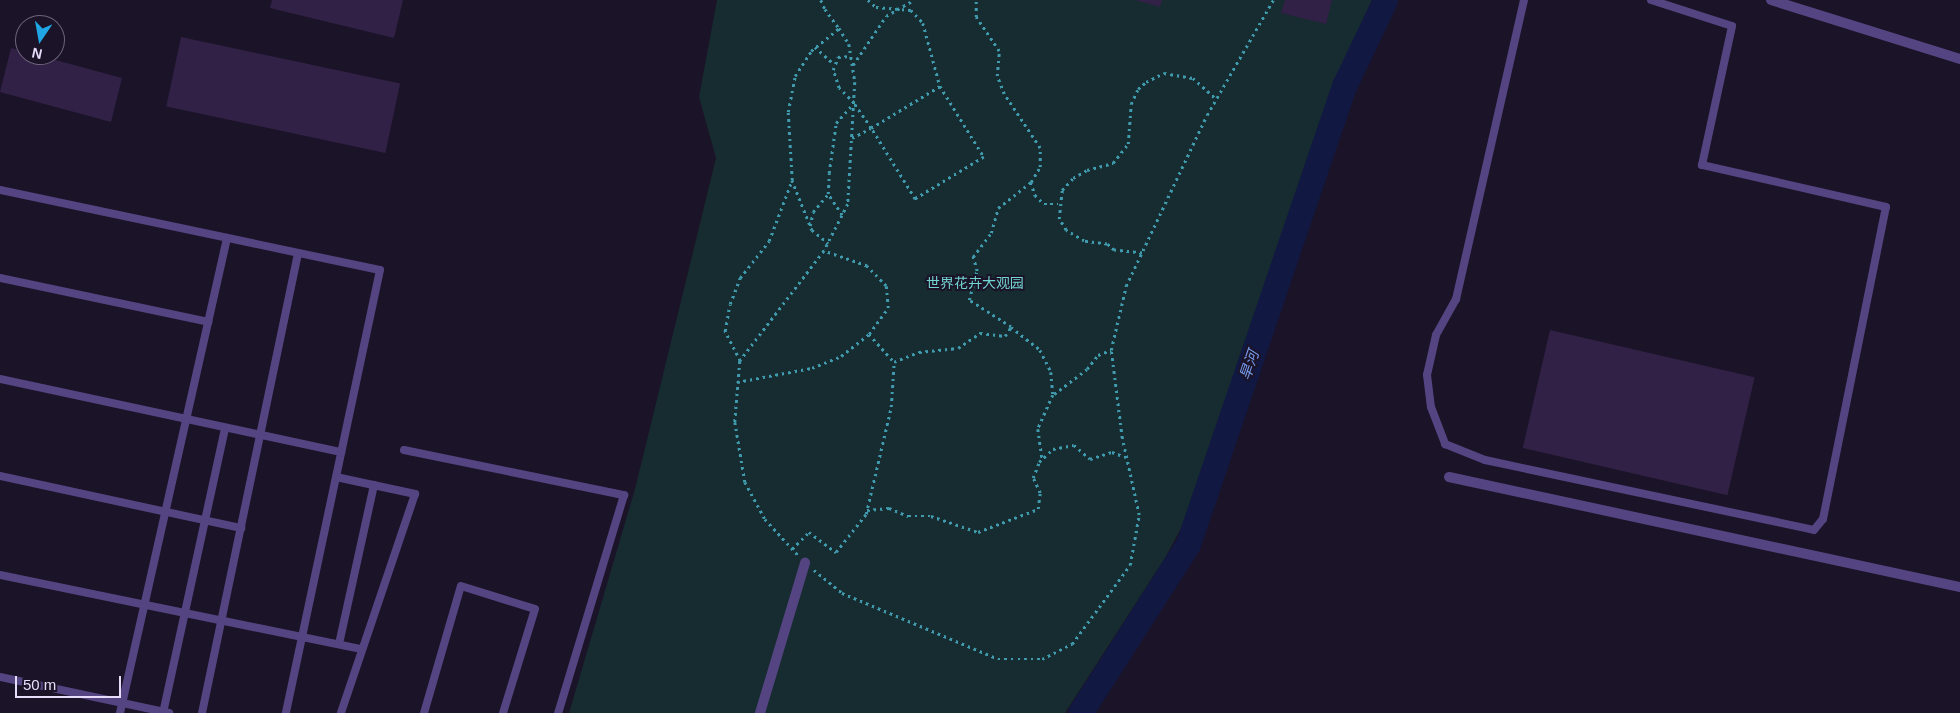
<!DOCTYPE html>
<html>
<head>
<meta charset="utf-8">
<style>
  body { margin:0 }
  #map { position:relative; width:1960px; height:713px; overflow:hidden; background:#1b1327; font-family:Helvetica,"Noto Sans SC",sans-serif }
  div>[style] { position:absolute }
  .green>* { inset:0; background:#172c30 }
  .river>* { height:25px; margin:-12.5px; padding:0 12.5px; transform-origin:12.5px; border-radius:12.5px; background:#111842 }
  .building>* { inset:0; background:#312146; transform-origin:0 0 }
  .path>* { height:2.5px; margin-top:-1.25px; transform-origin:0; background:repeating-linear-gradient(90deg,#3f9bad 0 2.5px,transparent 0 6.5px) }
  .lane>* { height:8px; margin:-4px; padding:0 4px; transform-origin:4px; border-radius:4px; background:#544481 }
  .street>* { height:10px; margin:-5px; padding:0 5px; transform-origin:5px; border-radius:5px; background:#544481 }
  span { translate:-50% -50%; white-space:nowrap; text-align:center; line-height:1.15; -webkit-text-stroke:4px #1b1327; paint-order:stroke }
  .park-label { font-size:14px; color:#71d4d1 }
  .water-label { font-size:15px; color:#779def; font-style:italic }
  .north { position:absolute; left:15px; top:15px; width:50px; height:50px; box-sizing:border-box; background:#1b1327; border:1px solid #6d647c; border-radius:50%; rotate:192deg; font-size:14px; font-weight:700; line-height:20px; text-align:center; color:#e7ddfb }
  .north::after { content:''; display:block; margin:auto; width:18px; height:22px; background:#20a5e5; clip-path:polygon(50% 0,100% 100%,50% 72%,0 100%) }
  .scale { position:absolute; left:15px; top:676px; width:106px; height:22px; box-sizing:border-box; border:2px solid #e7ddfb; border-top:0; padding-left:6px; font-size:15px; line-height:18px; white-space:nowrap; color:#e7ddfb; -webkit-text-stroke:4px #1b1327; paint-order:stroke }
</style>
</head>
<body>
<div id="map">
  <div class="green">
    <i style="clip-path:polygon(717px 0,1372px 0,1330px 92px,1211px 473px,1165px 558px,1065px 713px,569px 713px,635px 489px,716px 158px,699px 97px)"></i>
  </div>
  <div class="river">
    <i style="left:1080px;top:713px;width:201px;rotate:-57.4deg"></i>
    <i style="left:1188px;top:544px;width:486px;rotate:-71.2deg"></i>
    <i style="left:1345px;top:84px;width:93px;rotate:-64.5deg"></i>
  </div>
  <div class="building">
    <i style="clip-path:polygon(272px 0,403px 0,394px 38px,270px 8px)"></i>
    <i style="clip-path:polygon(1135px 0,1162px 0,1160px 7px)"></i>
    <i style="clip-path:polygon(1285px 0,1332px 0,1326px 24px,1281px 13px)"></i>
    <i style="left:181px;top:37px;width:224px;height:71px;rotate:12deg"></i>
    <i style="clip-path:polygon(11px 48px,25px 52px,25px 55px,37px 55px,122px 78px,111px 122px,0 92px)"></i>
    <i style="left:1550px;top:330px;width:210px;height:121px;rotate:13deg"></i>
  </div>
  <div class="path">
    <i style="left:821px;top:0;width:10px;rotate:66deg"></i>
    <i style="left:825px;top:9px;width:24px;rotate:54deg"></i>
    <i style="left:839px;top:28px;width:19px;rotate:58deg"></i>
    <i style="left:849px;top:44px;width:38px;rotate:81deg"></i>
    <i style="left:855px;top:82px;width:122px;rotate:93.3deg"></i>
    <i style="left:848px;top:204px;width:53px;rotate:117.1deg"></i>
    <i style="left:824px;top:251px;width:138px;rotate:127.4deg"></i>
    <i style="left:740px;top:361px;width:34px;rotate:-117deg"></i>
    <i style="left:725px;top:331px;width:27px;rotate:-80deg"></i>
    <i style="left:730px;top:304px;width:28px;rotate:-69deg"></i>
    <i style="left:740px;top:278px;width:47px;rotate:-51.9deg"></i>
    <i style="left:769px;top:241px;width:65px;rotate:-69.3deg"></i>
    <i style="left:792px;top:180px;width:68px;rotate:-93.4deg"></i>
    <i style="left:788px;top:112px;width:37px;rotate:-79deg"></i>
    <i style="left:795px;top:76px;width:30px;rotate:-57deg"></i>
    <i style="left:811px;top:51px;width:36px;rotate:-39deg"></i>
    <i style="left:868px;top:0;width:11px;rotate:41deg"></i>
    <i style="left:876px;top:7px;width:35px;rotate:5deg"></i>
    <i style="left:911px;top:10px;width:18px;rotate:47deg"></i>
    <i style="left:923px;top:23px;width:65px;rotate:74.9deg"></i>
    <i style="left:940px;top:86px;width:84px;rotate:58.2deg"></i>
    <i style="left:984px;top:157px;width:81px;rotate:148.7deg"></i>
    <i style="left:915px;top:199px;width:84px;rotate:-121.8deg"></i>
    <i style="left:871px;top:128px;width:81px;rotate:-31.3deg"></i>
    <i style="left:815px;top:47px;width:25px;rotate:42deg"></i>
    <i style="left:853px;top:65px;width:59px;rotate:-56deg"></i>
    <i style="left:886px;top:16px;width:32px;rotate:-30deg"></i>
    <i style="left:852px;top:138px;width:21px;rotate:-28deg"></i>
    <i style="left:871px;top:128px;width:29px;rotate:-125deg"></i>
    <i style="left:792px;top:180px;width:54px;rotate:68.2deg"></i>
    <i style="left:812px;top:230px;width:21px;rotate:39deg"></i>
    <i style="left:1031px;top:182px;width:14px;rotate:73deg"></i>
    <i style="left:1035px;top:195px;width:13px;rotate:45deg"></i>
    <i style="left:1044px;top:204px;width:14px"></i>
    <i style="left:842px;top:215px;width:25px;rotate:-124deg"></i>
    <i style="left:828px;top:194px;width:21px;rotate:-87deg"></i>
    <i style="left:829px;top:173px;width:50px;rotate:-82deg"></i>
    <i style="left:836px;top:123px;width:27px;rotate:-48deg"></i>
    <i style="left:854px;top:103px;width:21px;rotate:-135deg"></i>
    <i style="left:839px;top:88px;width:19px;rotate:-108deg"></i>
    <i style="left:833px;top:70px;width:14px;rotate:-69deg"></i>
    <i style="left:838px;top:57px;width:13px;rotate:-4deg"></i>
    <i style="left:810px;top:226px;width:14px;rotate:-78deg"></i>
    <i style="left:813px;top:212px;width:23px;rotate:-50deg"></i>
    <i style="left:1142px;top:253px;width:28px;rotate:-174deg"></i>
    <i style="left:1114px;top:250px;width:9px;rotate:-139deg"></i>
    <i style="left:1107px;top:244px;width:23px;rotate:-173deg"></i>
    <i style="left:1084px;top:241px;width:21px;rotate:-149deg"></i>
    <i style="left:1066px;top:230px;width:13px;rotate:-122deg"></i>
    <i style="left:1059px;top:219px;width:29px;rotate:-84deg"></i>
    <i style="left:1062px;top:190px;width:16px;rotate:-47deg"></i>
    <i style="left:1073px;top:178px;width:16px;rotate:-30deg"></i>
    <i style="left:1087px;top:170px;width:27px;rotate:-15deg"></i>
    <i style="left:1113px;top:163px;width:24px;rotate:-52deg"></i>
    <i style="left:1128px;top:144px;width:40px;rotate:-85.7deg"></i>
    <i style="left:1131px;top:104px;width:17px;rotate:-65deg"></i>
    <i style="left:1138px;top:89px;width:11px;rotate:-41deg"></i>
    <i style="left:1146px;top:82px;width:20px;rotate:-27deg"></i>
    <i style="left:1164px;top:73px;width:29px;rotate:10deg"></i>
    <i style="left:1193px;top:78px;width:31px;rotate:42deg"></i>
    <i style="left:1011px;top:327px;width:37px;rotate:38deg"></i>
    <i style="left:1040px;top:350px;width:25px;rotate:63deg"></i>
    <i style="left:1051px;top:372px;width:23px;rotate:85deg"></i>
    <i style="left:1053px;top:395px;width:37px;rotate:114deg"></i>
    <i style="left:1038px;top:429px;width:30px;rotate:82deg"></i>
    <i style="left:869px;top:334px;width:38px;rotate:48deg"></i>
    <i style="left:894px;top:362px;width:27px;rotate:-22deg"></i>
    <i style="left:919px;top:352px;width:39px;rotate:-6deg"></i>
    <i style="left:958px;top:348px;width:27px;rotate:-34deg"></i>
    <i style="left:980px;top:333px;width:25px;rotate:7deg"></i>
    <i style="left:1005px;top:336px;width:11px;rotate:-56deg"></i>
    <i style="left:1011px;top:327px;width:50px;rotate:-147.3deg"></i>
    <i style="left:969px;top:300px;width:30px;rotate:-75deg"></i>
    <i style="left:977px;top:271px;width:15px;rotate:-106deg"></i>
    <i style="left:973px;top:257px;width:30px;rotate:-53deg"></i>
    <i style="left:991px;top:233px;width:26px;rotate:-74deg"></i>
    <i style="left:998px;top:208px;width:42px;rotate:-38.2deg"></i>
    <i style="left:1031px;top:182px;width:17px;rotate:-59deg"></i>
    <i style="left:1040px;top:167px;width:19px;rotate:-90deg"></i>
    <i style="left:1040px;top:148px;width:65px;rotate:-123.7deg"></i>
    <i style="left:1004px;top:94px;width:19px;rotate:-111deg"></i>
    <i style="left:997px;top:76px;width:25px;rotate:-85deg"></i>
    <i style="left:999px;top:51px;width:41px;rotate:-124.1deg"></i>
    <i style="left:976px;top:17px;width:17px;rotate:-90deg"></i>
    <i style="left:740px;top:361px;width:61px;rotate:94.7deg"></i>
    <i style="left:735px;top:422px;width:61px;rotate:80.5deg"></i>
    <i style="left:745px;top:482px;width:42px;rotate:61.6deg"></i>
    <i style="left:765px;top:519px;width:49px;rotate:47.5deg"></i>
    <i style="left:737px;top:382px;width:76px;rotate:-10.6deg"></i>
    <i style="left:812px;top:368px;width:31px;rotate:-22deg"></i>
    <i style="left:841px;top:356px;width:36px;rotate:-38deg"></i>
    <i style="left:869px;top:334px;width:32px;rotate:-54deg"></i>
    <i style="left:888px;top:308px;width:22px;rotate:-95deg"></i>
    <i style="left:886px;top:286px;width:28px;rotate:-134deg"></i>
    <i style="left:867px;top:266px;width:46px;rotate:-160.8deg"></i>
    <i style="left:1054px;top:394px;width:41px;rotate:-37.1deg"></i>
    <i style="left:1087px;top:369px;width:18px;rotate:-52deg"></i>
    <i style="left:1098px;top:355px;width:14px;rotate:-21deg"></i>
    <i style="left:867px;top:510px;width:22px;rotate:-5deg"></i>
    <i style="left:889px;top:508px;width:21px;rotate:23deg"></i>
    <i style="left:908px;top:516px;width:23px"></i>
    <i style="left:931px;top:516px;width:50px;rotate:18.8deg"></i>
    <i style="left:978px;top:532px;width:64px;rotate:-21deg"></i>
    <i style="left:1038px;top:509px;width:16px;rotate:-83deg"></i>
    <i style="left:1040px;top:493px;width:17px;rotate:-115deg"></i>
    <i style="left:1033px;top:478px;width:17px;rotate:-69deg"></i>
    <i style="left:1039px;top:462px;width:19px;rotate:-43deg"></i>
    <i style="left:1053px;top:449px;width:21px;rotate:-11deg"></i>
    <i style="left:1074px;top:445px;width:21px;rotate:41deg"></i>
    <i style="left:1090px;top:459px;width:23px;rotate:-18deg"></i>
    <i style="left:1112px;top:452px;width:15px;rotate:20deg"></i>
    <i style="left:792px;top:549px;width:24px;rotate:-45deg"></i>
    <i style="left:809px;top:532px;width:34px;rotate:37deg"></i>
    <i style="left:836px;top:552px;width:48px;rotate:-51.7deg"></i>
    <i style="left:866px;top:514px;width:110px;rotate:-76.8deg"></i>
    <i style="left:891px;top:407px;width:45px;rotate:-86.2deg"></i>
    <i style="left:814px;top:570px;width:36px;rotate:39deg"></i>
    <i style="left:842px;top:593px;width:169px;rotate:22.9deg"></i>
    <i style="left:998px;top:659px;width:44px"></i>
    <i style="left:1042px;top:659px;width:34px;rotate:-27deg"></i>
    <i style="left:1072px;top:644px;width:98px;rotate:-53.7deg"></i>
    <i style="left:1130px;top:565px;width:51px;rotate:-79.8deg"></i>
    <i style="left:1139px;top:515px;width:79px;rotate:-102.4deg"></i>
    <i style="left:1122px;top:438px;width:89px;rotate:-97.1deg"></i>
    <i style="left:1111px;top:350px;width:66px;rotate:-76.8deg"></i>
    <i style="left:1126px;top:286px;width:189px;rotate:-64.7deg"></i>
    <i style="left:1207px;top:115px;width:133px;rotate:-60.1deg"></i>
  </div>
  <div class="lane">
    <i style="left:1524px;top:0;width:307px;rotate:102.8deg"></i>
    <i style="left:1456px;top:299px;width:41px;rotate:119.1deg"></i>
    <i style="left:1436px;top:335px;width:41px;rotate:102.7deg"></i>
    <i style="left:1427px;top:375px;width:32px;rotate:83deg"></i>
    <i style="left:1431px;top:407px;width:40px;rotate:69deg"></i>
    <i style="left:1445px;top:444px;width:43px;rotate:21.8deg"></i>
    <i style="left:1485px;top:460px;width:336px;rotate:12deg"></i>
    <i style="left:1814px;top:530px;width:14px;rotate:-51deg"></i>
    <i style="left:1823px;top:519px;width:318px;rotate:-78.6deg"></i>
    <i style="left:1886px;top:207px;width:189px;rotate:-167.1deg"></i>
    <i style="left:1702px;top:165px;width:142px;rotate:-77.8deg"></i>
    <i style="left:1732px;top:26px;width:85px;rotate:-162.2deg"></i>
    <i style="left:0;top:190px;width:388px;rotate:11.9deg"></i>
    <i style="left:380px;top:270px;width:453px;rotate:102deg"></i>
    <i style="left:0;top:278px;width:213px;rotate:11.9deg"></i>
    <i style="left:0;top:379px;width:349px;rotate:12.1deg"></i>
    <i style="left:404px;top:450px;width:225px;rotate:11.6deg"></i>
    <i style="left:624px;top:495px;width:228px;rotate:106.8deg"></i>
    <i style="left:0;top:476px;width:247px;rotate:12.2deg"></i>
    <i style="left:336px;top:477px;width:81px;rotate:12.1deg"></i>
    <i style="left:415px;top:494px;width:231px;rotate:108.7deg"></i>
    <i style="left:0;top:575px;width:369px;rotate:11.6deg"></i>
    <i style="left:339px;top:644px;width:163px;rotate:-77.6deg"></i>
    <i style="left:0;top:677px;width:173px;rotate:12deg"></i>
    <i style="left:120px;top:713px;width:487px;rotate:-77.3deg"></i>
    <i style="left:163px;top:713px;width:292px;rotate:-77.7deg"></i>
    <i style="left:202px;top:713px;width:470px;rotate:-78.2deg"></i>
    <i style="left:424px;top:713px;width:132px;rotate:-73.8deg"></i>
    <i style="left:461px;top:586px;width:77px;rotate:17.3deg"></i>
    <i style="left:535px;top:609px;width:109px;rotate:107.1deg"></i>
  </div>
  <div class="street">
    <i style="left:1771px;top:0;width:198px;rotate:17.3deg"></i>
    <i style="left:1449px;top:477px;width:523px;rotate:12.15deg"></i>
    <i style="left:760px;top:713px;width:157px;rotate:-73.3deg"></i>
  </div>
  <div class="park-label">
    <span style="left:975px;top:283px">世界花卉大观园</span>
  </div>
  <div class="water-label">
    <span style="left:1249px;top:365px;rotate:-71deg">旱河</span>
  </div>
  <div class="north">N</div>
  <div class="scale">50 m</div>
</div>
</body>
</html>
